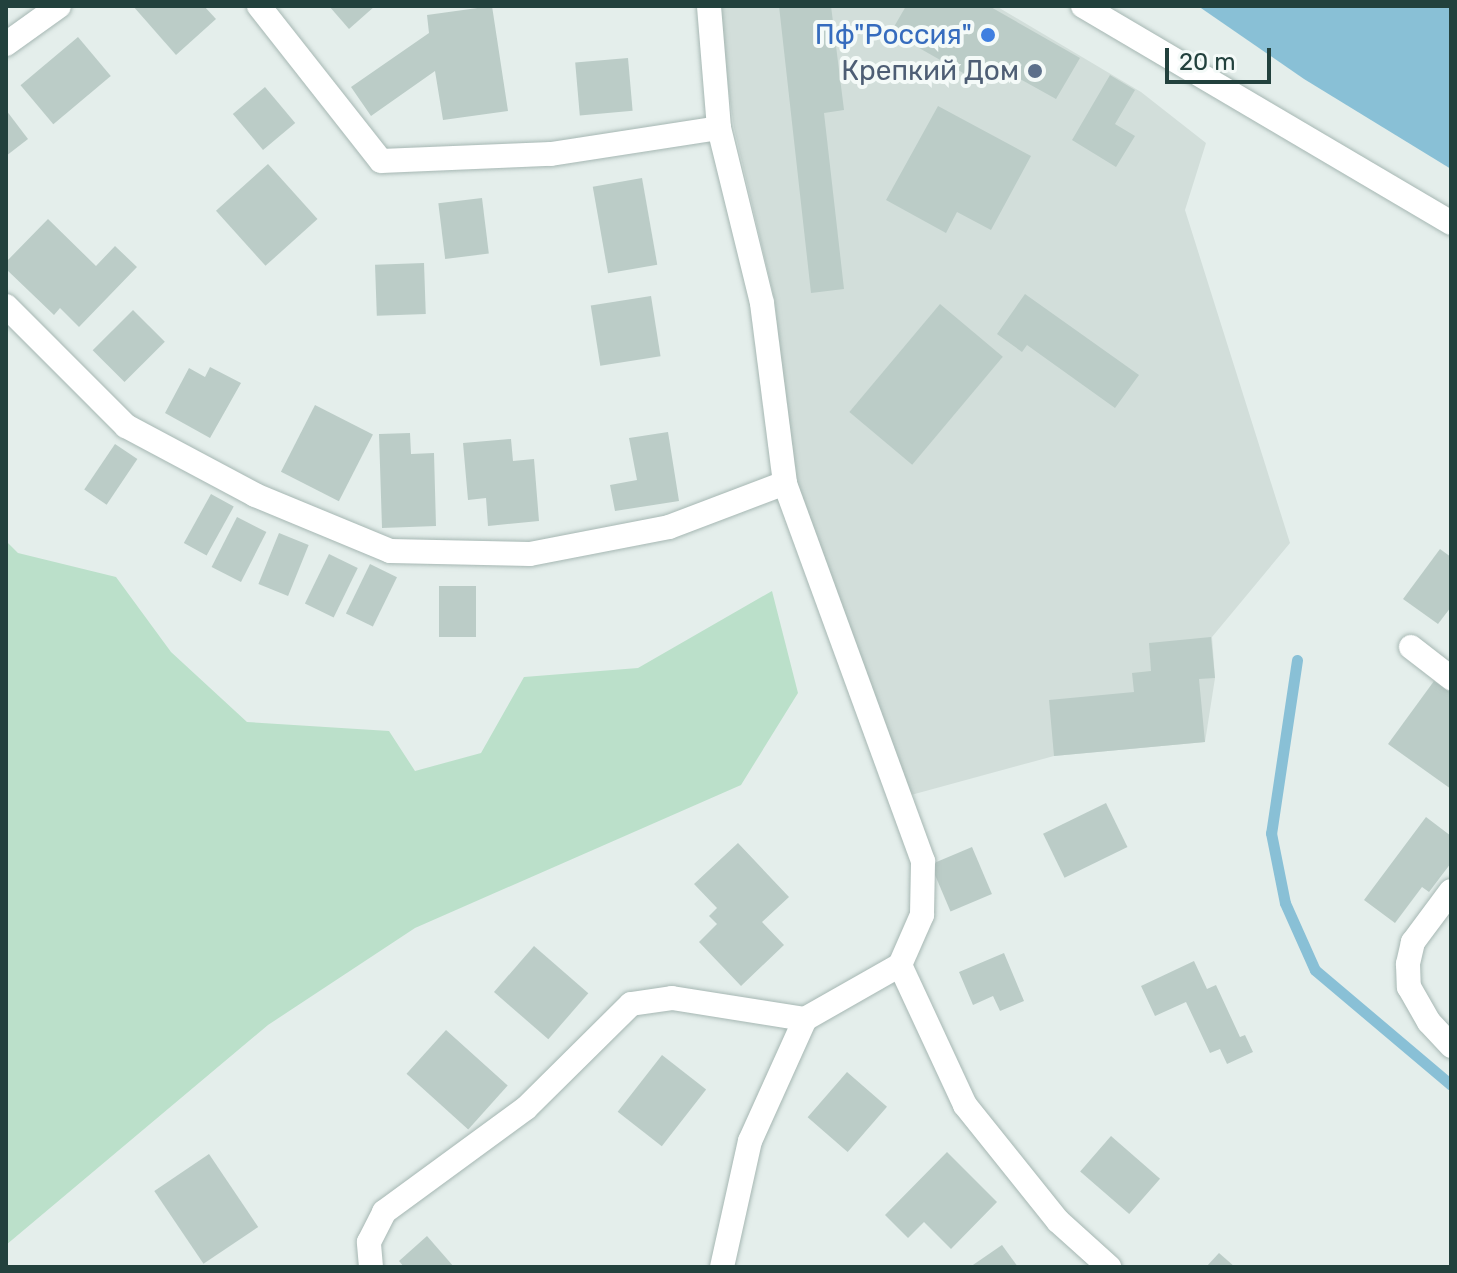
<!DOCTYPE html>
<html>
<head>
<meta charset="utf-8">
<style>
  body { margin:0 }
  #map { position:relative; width:1457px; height:1273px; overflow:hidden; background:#e4eeeb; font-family:Rubik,sans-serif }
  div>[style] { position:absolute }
  .built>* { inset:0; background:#d2deda }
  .green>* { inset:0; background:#bbe0ca }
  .water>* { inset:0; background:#89c0d6 }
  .stream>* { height:11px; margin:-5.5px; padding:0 5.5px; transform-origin:5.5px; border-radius:5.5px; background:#89c0d6 }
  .building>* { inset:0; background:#bbccc7; transform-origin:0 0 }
  .roads { filter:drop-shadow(0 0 2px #a6b7b3) drop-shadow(0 0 2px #a6b7b3) }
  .minor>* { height:24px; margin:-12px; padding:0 12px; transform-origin:12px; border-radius:12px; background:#fff }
  .dots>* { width:22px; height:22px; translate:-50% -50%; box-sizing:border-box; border:4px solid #f4faf8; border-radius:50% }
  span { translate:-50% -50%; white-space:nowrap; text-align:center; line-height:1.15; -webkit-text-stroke:8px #f4faf8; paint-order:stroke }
  .shop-label { font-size:28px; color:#366cbe }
  .right { translate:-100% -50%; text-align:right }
  .service-label { font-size:28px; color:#4e5e75 }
  .frame { position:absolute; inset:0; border:8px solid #22413d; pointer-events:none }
  .scale { position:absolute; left:1165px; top:48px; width:106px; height:36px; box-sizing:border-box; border:4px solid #22413d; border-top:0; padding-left:10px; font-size:24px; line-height:28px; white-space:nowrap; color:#22413d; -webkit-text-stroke:6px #f4faf8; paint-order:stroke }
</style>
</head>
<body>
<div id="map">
  <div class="built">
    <i style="clip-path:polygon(717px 6px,996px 6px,1141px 92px,1206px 143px,1185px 210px,1290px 543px,1212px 637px,1215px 678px,1205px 742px,1054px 756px,911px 795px,791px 475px,775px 302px,734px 128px)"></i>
  </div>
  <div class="green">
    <i style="clip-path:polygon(6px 541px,18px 553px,116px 577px,171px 652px,247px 722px,389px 731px,415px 771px,481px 753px,524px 677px,638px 668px,772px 591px,798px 693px,741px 785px,415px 928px,268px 1025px,6px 1245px)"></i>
  </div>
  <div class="water">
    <i style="clip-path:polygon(1198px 6px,1451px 6px,1451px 169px,1304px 79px)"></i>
  </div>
  <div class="stream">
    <i style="left:1297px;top:660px;width:175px;rotate:98.5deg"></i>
    <i style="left:1271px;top:833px;width:71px;rotate:78.7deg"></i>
    <i style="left:1285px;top:903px;width:73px;rotate:65.9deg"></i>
    <i style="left:1315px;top:970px;width:178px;rotate:40.2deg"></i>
  </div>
  <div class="building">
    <i style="clip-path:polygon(133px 6px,204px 6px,216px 19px,176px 55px)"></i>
    <i style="clip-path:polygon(329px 6px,375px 6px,349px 29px)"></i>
    <i style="clip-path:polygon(492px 6px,508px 111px,443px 120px,435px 71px,371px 116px,351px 87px,429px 33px,427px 15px)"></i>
    <i style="clip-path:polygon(779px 6px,831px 6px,844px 110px,824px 113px,844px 289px,811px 293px)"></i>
    <i style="clip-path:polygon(906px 6px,989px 6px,1080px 58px,1056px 99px,997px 66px,986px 86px,891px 32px)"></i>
    <i style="left:78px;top:37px;width:51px;height:75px;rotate:50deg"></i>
    <i style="left:628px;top:58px;width:53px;height:53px;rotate:85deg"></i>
    <i style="clip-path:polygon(1110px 75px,1135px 90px,1115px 124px,1135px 136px,1116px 167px,1072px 140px)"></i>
    <i style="left:265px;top:87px;width:47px;height:42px;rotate:50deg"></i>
    <i style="clip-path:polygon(938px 106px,1031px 156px,991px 230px,957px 212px,946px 233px,886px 200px)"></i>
    <i style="clip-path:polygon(6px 110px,28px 139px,6px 156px)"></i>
    <i style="left:268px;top:164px;width:74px;height:70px;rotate:48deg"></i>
    <i style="left:642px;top:178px;width:88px;height:50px;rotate:80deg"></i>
    <i style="left:482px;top:198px;width:56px;height:44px;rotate:83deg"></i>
    <i style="clip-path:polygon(48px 219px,96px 266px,115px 246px,137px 267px,79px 327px,60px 308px,54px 315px,6px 269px,6px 262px)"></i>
    <i style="left:424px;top:263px;width:51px;height:49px;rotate:88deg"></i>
    <i style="clip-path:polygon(1025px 294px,1139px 375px,1115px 408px,1027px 345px,1022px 352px,997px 334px)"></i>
    <i style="left:651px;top:296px;width:61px;height:61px;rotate:81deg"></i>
    <i style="left:940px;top:304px;width:82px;height:141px;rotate:40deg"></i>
    <i style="left:133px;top:310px;width:45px;height:57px;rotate:45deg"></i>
    <i style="clip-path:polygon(210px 367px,241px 383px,210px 438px,165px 413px,189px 368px,205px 377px)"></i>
    <i style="left:315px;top:405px;width:65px;height:75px;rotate:27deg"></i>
    <i style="clip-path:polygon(668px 432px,679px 501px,615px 511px,610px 485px,637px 480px,629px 438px)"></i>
    <i style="clip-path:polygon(410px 433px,411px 454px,434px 453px,436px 526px,382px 528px,379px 434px)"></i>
    <i style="clip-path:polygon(511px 439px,513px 461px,534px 459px,539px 521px,488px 526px,486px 498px,468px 500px,463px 443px)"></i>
    <i style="left:115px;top:444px;width:27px;height:55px;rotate:34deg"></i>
    <i style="left:211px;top:494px;width:26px;height:56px;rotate:29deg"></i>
    <i style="left:237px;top:517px;width:33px;height:56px;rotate:27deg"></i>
    <i style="left:279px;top:533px;width:32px;height:55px;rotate:22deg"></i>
    <i style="clip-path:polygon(1440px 549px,1451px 557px,1451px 607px,1438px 624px,1403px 599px)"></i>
    <i style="left:329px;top:554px;width:32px;height:55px;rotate:26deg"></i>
    <i style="left:370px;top:564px;width:30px;height:55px;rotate:26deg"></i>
    <i style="left:439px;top:586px;width:37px;height:51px"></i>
    <i style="clip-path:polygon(1211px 637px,1215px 678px,1199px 679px,1205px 742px,1054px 756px,1049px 700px,1134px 692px,1132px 673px,1151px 671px,1149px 643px)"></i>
    <i style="clip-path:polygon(1434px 681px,1451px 693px,1451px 789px,1388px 744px)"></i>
    <i style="left:1106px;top:803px;width:49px;height:70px;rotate:64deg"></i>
    <i style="clip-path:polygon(1426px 817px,1451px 836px,1451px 863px,1429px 892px,1422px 887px,1395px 923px,1364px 900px)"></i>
    <i style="clip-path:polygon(738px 843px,789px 897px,762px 922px,784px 945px,741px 986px,699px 942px,717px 924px,709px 916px,717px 908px,694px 884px)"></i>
    <i style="left:972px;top:847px;width:51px;height:45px;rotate:67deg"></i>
    <i style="left:534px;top:946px;width:72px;height:61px;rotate:41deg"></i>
    <i style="clip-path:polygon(1004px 953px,1024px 1001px,1000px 1011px,993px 996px,973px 1005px,959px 972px)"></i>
    <i style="clip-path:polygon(1194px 961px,1207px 989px,1216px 985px,1240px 1037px,1245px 1035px,1253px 1052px,1227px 1064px,1220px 1049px,1210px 1053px,1186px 1002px,1155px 1016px,1141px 986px)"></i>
    <i style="left:446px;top:1030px;width:83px;height:59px;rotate:42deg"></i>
    <i style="left:662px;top:1055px;width:56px;height:72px;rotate:38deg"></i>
    <i style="left:847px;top:1072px;width:53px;height:60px;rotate:41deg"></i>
    <i style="left:1111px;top:1136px;width:65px;height:47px;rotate:41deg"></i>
    <i style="clip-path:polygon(947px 1152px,997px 1202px,951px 1249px,924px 1222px,908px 1238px,885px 1215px)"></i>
    <i style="left:209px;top:1154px;width:88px;height:66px;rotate:56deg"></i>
    <i style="clip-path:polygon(427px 1236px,454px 1267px,404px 1267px,399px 1261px)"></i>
    <i style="clip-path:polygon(1002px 1245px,1018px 1267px,970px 1267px)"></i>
    <i style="clip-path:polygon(1219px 1253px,1235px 1267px,1206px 1267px)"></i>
  </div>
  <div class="roads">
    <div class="minor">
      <i style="left:259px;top:6px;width:197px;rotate:51.8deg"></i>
      <i style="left:381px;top:161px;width:170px;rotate:-2.4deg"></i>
      <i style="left:551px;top:154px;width:170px;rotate:-8.8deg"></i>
      <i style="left:1083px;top:6px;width:427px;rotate:30.5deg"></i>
      <i style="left:6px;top:44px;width:65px;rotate:-35.6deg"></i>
      <i style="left:6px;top:306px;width:170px;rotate:45deg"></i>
      <i style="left:126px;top:426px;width:146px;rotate:28.1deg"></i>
      <i style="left:255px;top:495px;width:146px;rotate:22.5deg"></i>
      <i style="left:390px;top:551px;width:140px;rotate:1.2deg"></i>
      <i style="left:530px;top:554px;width:142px;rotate:-11deg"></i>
      <i style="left:669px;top:527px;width:124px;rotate:-20.8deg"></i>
      <i style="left:1411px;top:647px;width:51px;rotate:37.8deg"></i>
      <i style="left:1451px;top:891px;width:64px;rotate:126.7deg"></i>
      <i style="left:1413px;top:942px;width:23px;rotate:103deg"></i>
      <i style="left:1408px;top:964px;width:23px;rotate:88deg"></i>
      <i style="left:1409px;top:987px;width:40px;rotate:60.3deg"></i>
      <i style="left:1429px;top:1022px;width:33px;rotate:47deg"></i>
      <i style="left:900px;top:965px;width:154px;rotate:65.1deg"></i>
      <i style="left:965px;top:1105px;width:149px;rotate:51.3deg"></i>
      <i style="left:1058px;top:1221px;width:69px;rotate:42deg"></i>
      <i style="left:371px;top:1267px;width:25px;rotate:-95deg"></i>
      <i style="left:369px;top:1242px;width:34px;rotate:-63deg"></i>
      <i style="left:384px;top:1212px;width:176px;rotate:-36.2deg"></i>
      <i style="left:526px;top:1108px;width:148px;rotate:-44.7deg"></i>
      <i style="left:631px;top:1004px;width:41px;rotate:-8.3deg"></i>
      <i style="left:672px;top:998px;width:135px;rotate:9deg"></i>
      <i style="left:805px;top:1019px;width:109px;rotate:-29.6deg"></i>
      <i style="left:900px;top:965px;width:55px;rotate:-66.3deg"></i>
      <i style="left:922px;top:915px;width:54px;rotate:-88.9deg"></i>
      <i style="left:923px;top:861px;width:402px;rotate:-110.1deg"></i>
      <i style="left:785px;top:483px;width:181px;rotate:-97.3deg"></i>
      <i style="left:762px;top:303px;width:180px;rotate:-103.8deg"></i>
      <i style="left:719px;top:128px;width:122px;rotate:-94.7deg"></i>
      <i style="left:722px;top:1267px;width:129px;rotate:-77.5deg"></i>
      <i style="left:750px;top:1141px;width:134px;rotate:-65.7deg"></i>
    </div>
  </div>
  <div class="dots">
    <i style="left:988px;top:35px;background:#3f7fe0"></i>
    <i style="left:1035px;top:71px;background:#5c6f8a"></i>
  </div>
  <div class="shop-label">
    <span class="right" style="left:972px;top:35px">Пф"Россия"</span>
  </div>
  <div class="service-label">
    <span class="right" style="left:1019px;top:71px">Крепкий Дом</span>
  </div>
  <div class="frame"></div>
  <div class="scale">20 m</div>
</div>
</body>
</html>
